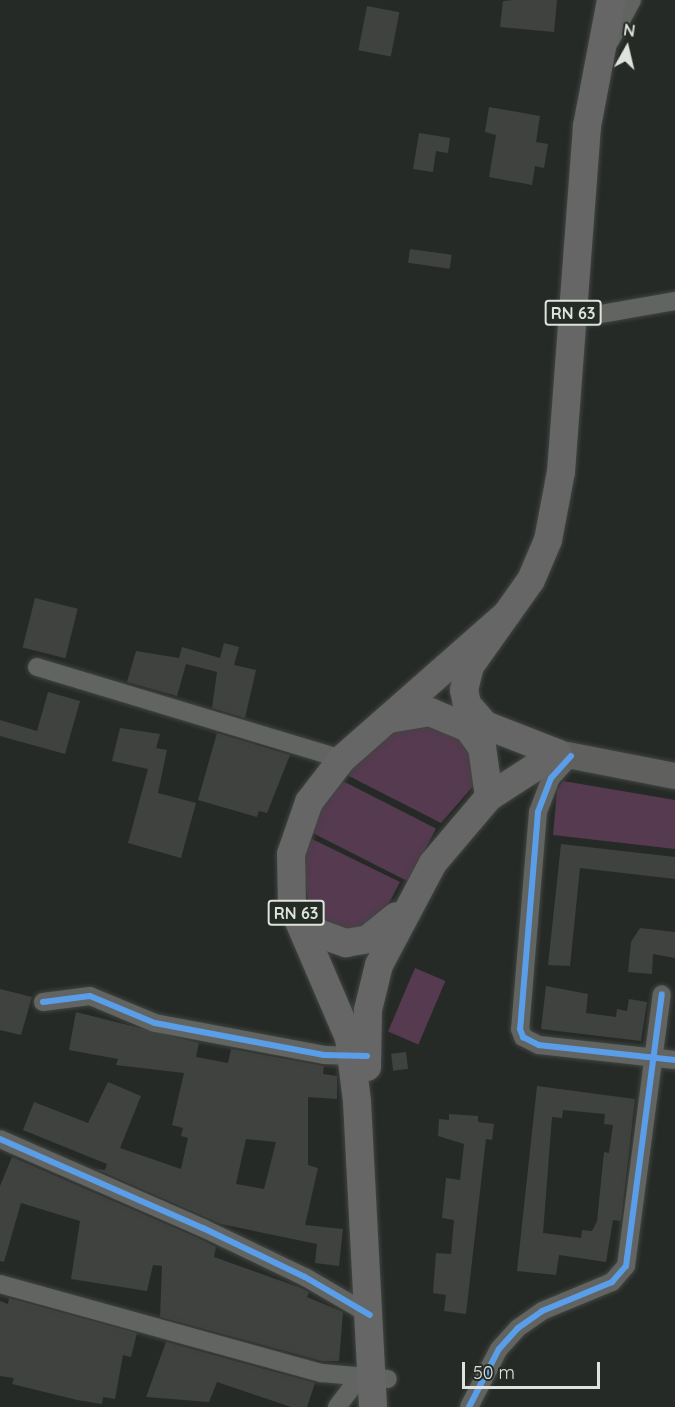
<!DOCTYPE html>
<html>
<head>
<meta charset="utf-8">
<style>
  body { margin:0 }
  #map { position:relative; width:675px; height:1407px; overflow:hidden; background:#262a26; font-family:Quicksand,sans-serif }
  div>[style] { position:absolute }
  .green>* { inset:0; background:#553a50; transform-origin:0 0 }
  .building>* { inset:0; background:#40423f; transform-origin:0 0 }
  .roads { filter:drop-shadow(0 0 2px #414541) drop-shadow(0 0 2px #414541) }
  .street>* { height:18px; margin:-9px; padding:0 9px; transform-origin:9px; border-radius:9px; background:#616461 }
  .secondary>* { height:26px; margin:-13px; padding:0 13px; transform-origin:13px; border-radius:13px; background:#60605f }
  .primary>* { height:28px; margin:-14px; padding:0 14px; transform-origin:14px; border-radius:14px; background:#676667 }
  .cycleway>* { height:6px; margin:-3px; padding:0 3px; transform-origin:3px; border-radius:3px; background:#5a9eea }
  span { translate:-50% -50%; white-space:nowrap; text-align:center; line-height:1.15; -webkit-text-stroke:5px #252b25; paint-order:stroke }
  .shield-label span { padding:2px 4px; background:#252b25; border:2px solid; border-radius:4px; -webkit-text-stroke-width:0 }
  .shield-label { font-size:16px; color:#dfe3de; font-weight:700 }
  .north { position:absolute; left:597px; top:18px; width:60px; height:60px; -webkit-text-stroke:4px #252b25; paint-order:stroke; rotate:8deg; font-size:16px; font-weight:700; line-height:24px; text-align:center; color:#dfe3de }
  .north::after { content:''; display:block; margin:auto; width:21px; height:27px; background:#dfe3de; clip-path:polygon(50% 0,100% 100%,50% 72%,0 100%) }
  .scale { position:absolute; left:462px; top:1362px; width:138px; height:27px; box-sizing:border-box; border:3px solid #dfe3de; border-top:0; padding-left:8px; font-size:18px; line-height:21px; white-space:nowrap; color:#dfe3de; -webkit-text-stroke:4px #252b25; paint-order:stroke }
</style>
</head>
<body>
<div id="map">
  <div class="green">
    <i style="clip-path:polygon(409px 721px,468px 736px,474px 785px,441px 823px,343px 773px)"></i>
    <i style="left:337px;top:778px;width:111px;height:60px;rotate:27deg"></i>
    <i style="clip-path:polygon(563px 781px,675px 800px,675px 849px,553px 835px,557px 790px)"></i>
    <i style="clip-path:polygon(306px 836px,400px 882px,387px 907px,364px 929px,333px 929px,309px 907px,303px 869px)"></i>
    <i style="left:415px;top:968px;width:33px;height:69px;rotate:23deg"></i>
  </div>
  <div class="building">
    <i style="clip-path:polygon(515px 0,557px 0,554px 32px,500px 27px,503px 1px)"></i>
    <i style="left:367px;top:6px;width:33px;height:45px;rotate:11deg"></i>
    <i style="clip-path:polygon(489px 107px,540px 116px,536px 142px,548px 144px,544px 168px,535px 166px,532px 185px,489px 177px,496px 135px,485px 132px)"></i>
    <i style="clip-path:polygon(419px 133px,450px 138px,448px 153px,436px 151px,433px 172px,413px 169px)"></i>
    <i style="left:410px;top:249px;width:42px;height:14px;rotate:8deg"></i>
    <i style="left:35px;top:598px;width:44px;height:51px;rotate:14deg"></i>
    <i style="clip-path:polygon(224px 643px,239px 647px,234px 665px,256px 670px,245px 718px,212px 708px,217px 672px,186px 664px,177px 696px,127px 682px,136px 651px,179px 658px,182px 647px,220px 658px)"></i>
    <i style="clip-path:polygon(48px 692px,80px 701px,65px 754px,0 736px,0 720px,37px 731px)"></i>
    <i style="clip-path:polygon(120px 728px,160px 734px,156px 748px,167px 750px,158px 793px,196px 803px,181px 858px,128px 843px,148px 769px,112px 761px)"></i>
    <i style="clip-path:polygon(217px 733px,290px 755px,267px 813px,259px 811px,257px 817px,198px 800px)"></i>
    <i style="clip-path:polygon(561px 844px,675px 857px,675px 879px,580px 868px,570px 966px,548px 965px)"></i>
    <i style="clip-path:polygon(640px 928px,675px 932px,675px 958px,653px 954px,652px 974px,628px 972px,631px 942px)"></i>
    <i style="clip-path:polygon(546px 986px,588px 994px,586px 1013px,616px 1017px,617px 1009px,627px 1011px,629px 999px,647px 1002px,641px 1041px,541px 1029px)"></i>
    <i style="clip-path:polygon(0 989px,32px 997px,21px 1035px,0 1030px)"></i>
    <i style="clip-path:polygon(evenodd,76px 1012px,199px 1043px,196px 1057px,228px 1063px,231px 1049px,324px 1066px,323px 1074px,337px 1076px,337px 1099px,308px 1097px,308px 1165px,318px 1168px,305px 1225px,343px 1229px,339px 1266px,315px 1263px,317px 1244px,221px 1224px,96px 1169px,105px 1170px,107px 1164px,23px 1130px,34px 1102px,88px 1123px,108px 1082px,141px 1096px,120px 1148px,181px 1169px,188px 1138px,181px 1136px,183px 1128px,172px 1125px,184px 1073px,116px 1065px,118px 1059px,69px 1050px,76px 1012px,246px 1139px,276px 1142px,264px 1189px,236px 1184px,246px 1139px)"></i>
    <i style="left:406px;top:1052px;width:17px;height:15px;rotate:83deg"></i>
    <i style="clip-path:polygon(evenodd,537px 1086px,635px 1099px,621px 1221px,613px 1220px,606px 1262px,559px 1255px,556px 1275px,517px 1271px,537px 1086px,563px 1110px,605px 1114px,604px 1124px,613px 1125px,609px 1153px,604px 1152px,597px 1221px,592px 1231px,582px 1230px,581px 1238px,543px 1233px,552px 1117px,562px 1118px,563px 1110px)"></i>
    <i style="clip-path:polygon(449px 1114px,478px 1116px,478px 1122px,494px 1124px,492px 1140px,486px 1139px,466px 1314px,444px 1311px,446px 1295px,433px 1293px,436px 1253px,451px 1254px,454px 1220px,442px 1218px,446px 1178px,460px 1180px,464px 1144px,438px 1136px,439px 1119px,449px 1120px)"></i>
    <i style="clip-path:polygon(12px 1157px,198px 1238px,216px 1247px,214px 1257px,301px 1288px,309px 1292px,307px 1297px,343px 1312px,339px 1361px,322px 1361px,160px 1317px,162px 1266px,153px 1265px,147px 1291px,71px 1279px,80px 1221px,21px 1203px,4px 1262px,0 1261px,0 1186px)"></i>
    <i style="clip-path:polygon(9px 1298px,137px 1333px,131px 1357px,123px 1355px,115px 1399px,103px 1397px,102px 1404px,77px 1400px,12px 1384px,14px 1378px,0 1376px,0 1301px,8px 1304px)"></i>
    <i style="clip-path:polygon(166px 1342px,315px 1383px,307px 1407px,291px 1407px,217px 1382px,209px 1402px,146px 1397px)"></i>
  </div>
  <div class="roads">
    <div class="street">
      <i style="left:610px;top:41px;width:47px;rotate:-61.8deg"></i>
      <i style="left:572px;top:319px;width:105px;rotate:-9.9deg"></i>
      <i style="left:37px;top:667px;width:319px;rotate:16.8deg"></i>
      <i style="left:571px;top:756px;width:30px;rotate:132deg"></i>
      <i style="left:551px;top:778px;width:36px;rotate:111deg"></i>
      <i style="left:538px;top:812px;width:218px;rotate:94.7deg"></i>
      <i style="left:520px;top:1029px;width:9px;rotate:69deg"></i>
      <i style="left:523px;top:1037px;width:18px;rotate:27deg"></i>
      <i style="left:539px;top:1045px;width:137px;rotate:6.3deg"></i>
      <i style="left:43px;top:1002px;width:47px;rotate:-7.3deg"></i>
      <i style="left:90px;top:996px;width:70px;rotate:22.6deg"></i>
      <i style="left:155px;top:1023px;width:172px;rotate:10.7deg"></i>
      <i style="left:324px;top:1055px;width:36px;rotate:2deg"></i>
      <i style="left:0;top:1139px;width:222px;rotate:23.7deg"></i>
      <i style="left:203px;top:1228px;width:113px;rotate:25.7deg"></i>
      <i style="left:305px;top:1277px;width:75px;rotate:30.3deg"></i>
      <i style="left:0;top:1284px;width:334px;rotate:15.5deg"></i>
      <i style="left:322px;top:1373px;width:66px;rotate:5.2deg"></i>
      <i style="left:337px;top:1407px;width:36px;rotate:-53deg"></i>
      <i style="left:469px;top:1407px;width:65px;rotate:-62.7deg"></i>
      <i style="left:499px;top:1349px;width:28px;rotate:-48deg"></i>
      <i style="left:518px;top:1328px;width:29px;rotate:-35deg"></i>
      <i style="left:542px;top:1311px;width:76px;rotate:-22.5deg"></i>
      <i style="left:612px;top:1282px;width:21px;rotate:-49deg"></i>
      <i style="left:626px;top:1266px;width:274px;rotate:-82.5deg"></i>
    </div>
    <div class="secondary">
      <i style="left:557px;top:753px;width:120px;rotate:11deg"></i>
    </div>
    <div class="primary">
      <i style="left:389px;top:719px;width:42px;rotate:-9.7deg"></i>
      <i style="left:430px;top:712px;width:41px;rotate:22.8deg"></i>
      <i style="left:468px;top:728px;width:24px;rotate:54deg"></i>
      <i style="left:482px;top:747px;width:50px;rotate:82deg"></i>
      <i style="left:557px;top:753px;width:77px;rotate:-158.7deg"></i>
      <i style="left:485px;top:725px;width:28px;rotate:-131deg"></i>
      <i style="left:467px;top:704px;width:14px;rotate:-102deg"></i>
      <i style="left:464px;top:690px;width:25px;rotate:-76deg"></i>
      <i style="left:470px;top:666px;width:105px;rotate:-54.7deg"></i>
      <i style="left:531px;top:580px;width:43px;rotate:-67deg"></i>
      <i style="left:548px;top:540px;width:69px;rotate:-79.2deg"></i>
      <i style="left:561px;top:472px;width:347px;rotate:-85.7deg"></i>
      <i style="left:587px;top:126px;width:128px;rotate:-79.2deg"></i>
      <i style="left:302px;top:916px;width:23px;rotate:47deg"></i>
      <i style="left:318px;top:933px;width:30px;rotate:20deg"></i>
      <i style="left:346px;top:943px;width:22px;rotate:-10deg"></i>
      <i style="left:368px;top:939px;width:36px;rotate:-39deg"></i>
      <i style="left:367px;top:1067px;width:57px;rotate:-89deg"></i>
      <i style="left:368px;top:1010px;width:46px;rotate:-76.3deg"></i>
      <i style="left:379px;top:965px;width:115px;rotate:-62.1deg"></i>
      <i style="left:433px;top:863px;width:87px;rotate:-49.7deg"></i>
      <i style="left:489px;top:797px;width:81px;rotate:-32.9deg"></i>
      <i style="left:373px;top:1407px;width:306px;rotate:-93deg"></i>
      <i style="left:357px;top:1101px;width:64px;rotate:-97.2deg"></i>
      <i style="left:349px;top:1038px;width:145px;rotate:-113.2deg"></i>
      <i style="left:292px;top:905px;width:51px;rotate:-91.1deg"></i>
      <i style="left:291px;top:854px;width:55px;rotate:-70.9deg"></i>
      <i style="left:309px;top:802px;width:54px;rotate:-52.5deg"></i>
      <i style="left:342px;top:759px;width:218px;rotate:-41.3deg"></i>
    </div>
  </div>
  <div class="cycleway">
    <i style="left:571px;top:756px;width:30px;rotate:132deg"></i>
    <i style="left:551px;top:778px;width:36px;rotate:111deg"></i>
    <i style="left:538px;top:812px;width:218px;rotate:94.7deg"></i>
    <i style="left:520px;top:1029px;width:9px;rotate:69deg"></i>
    <i style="left:523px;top:1037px;width:18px;rotate:27deg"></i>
    <i style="left:539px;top:1045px;width:137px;rotate:6.3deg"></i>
    <i style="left:43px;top:1002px;width:47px;rotate:-7.3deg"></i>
    <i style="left:90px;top:996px;width:70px;rotate:22.6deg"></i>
    <i style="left:155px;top:1023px;width:172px;rotate:10.7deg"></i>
    <i style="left:324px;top:1055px;width:43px;rotate:1.3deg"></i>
    <i style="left:0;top:1139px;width:222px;rotate:23.7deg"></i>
    <i style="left:203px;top:1228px;width:113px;rotate:25.7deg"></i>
    <i style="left:305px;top:1277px;width:75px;rotate:30.3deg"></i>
    <i style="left:469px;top:1407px;width:65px;rotate:-62.7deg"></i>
    <i style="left:499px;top:1349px;width:28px;rotate:-48deg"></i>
    <i style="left:518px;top:1328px;width:29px;rotate:-35deg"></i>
    <i style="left:542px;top:1311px;width:76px;rotate:-22.5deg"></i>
    <i style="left:612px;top:1282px;width:21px;rotate:-49deg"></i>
    <i style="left:626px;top:1266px;width:274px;rotate:-82.5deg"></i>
  </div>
  <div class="shield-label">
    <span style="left:573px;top:313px">RN 63</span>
    <span style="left:296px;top:913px">RN 63</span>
  </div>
  <div class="north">N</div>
  <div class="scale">50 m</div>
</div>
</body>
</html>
